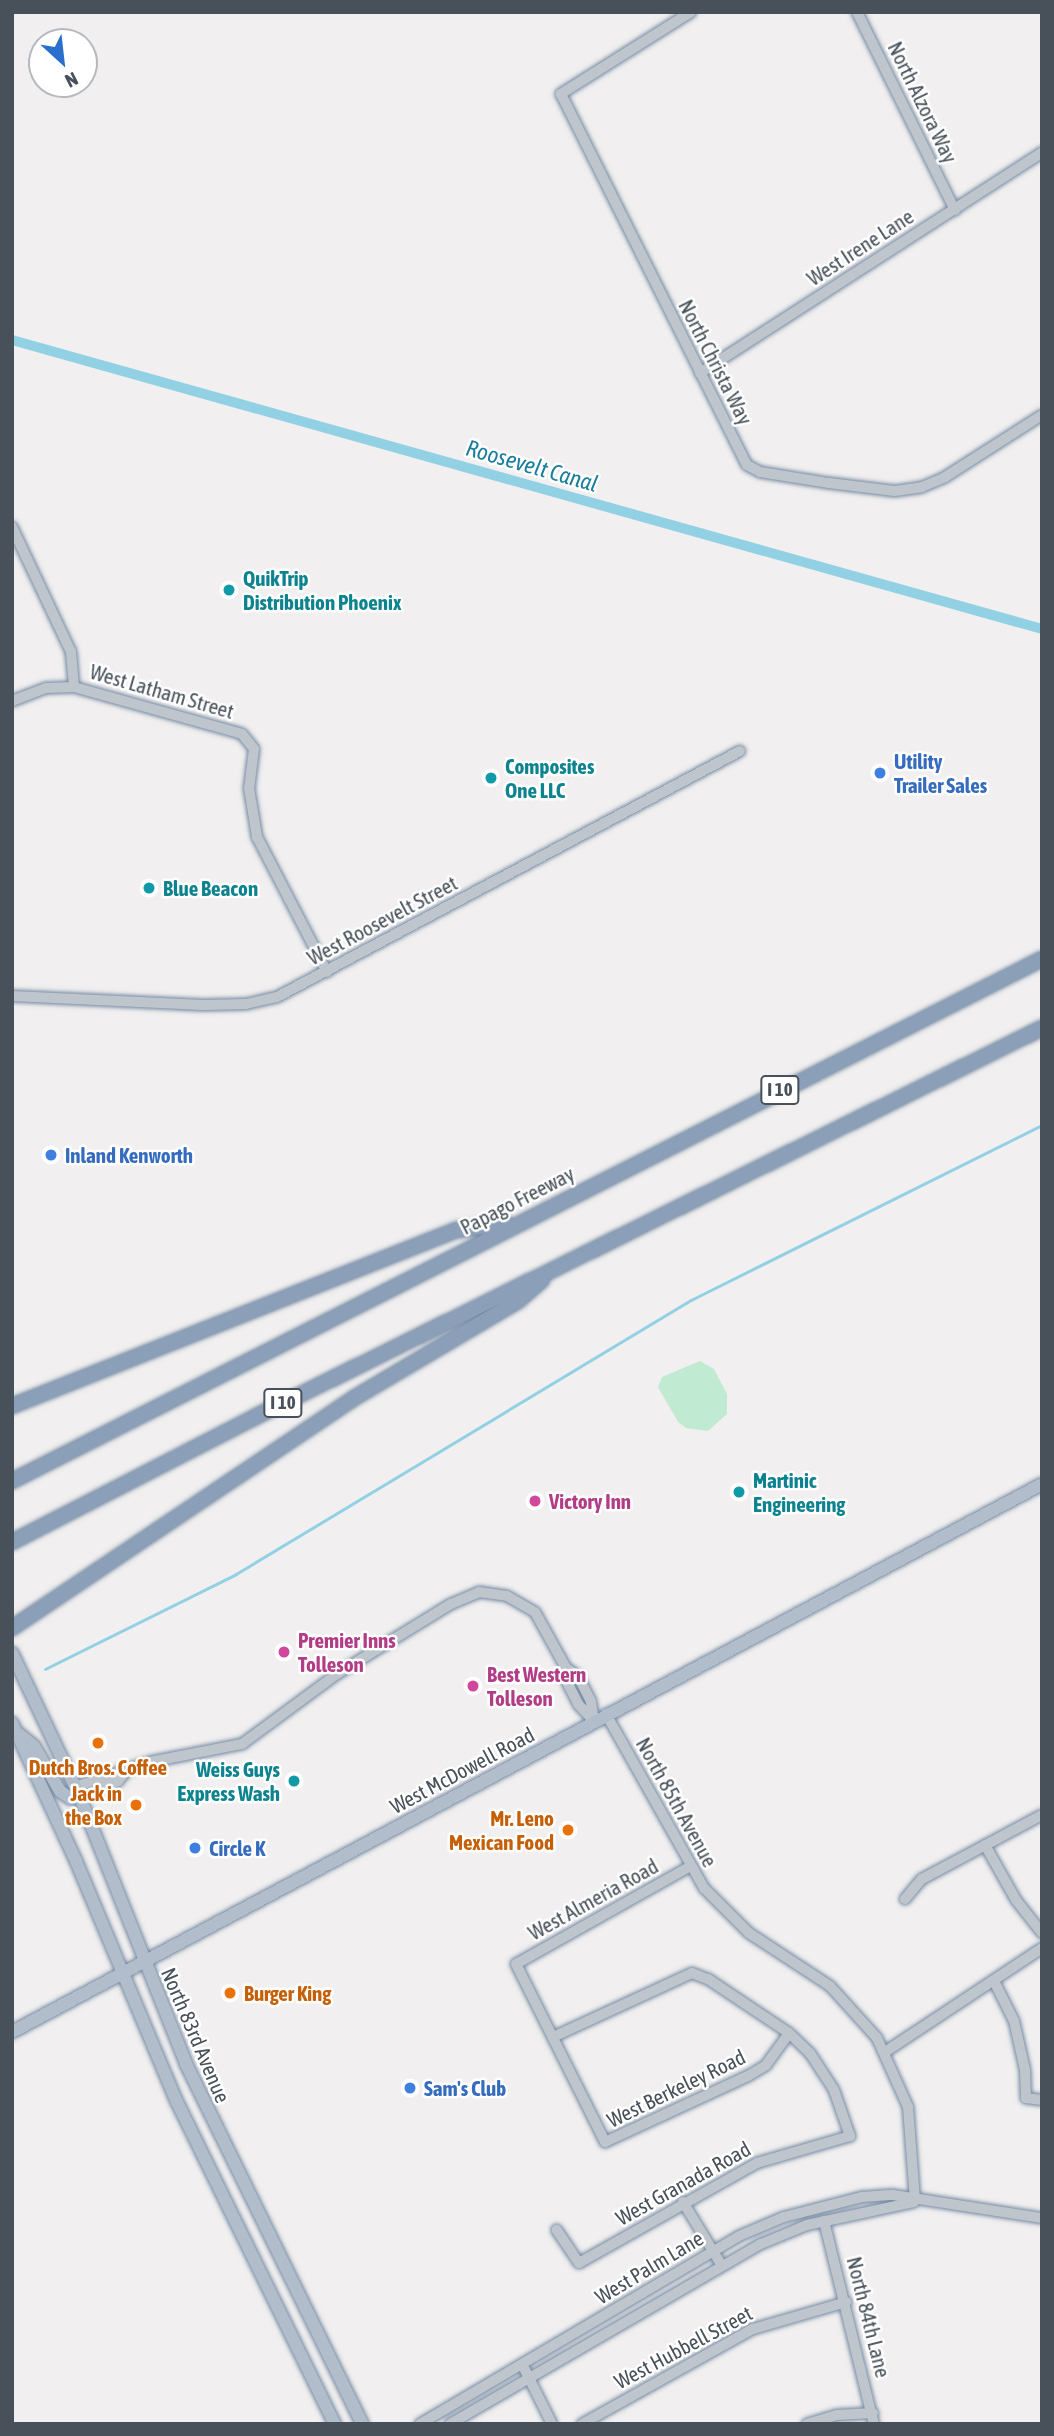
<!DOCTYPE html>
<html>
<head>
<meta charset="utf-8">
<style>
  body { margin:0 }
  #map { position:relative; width:1054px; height:2436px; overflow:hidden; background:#f1efef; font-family:"Asap Condensed",sans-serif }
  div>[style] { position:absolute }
  .green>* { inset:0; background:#c1ead2 }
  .stream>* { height:2.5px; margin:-1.25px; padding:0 1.25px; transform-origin:1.25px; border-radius:1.25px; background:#92d1e3 }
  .canal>* { height:10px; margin:-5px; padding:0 5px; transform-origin:5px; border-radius:5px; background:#92d1e3 }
  .roads { filter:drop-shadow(0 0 2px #768ba4) drop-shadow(0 0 2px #768ba4) }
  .minor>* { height:10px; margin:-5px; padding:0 5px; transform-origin:5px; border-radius:5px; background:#bec5cc }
  .major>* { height:12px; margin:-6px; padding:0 6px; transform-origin:6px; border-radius:6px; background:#b1bdca }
  .highway>* { height:14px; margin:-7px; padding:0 7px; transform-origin:7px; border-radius:7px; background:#8ba0b8 }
  .dots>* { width:19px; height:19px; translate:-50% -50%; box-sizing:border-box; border:4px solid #fff; border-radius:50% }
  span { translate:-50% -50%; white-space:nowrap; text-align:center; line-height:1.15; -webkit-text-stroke:5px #fff; paint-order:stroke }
  .shield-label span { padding:2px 5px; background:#fff; border:2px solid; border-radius:5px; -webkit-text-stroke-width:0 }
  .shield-label { font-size:19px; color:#48515a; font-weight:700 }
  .street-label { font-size:21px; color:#48515a }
  .culture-label { font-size:21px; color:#0d838f; font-weight:700 }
  .left { translate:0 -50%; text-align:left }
  .right { translate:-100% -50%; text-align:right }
  .shop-label { font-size:21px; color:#366cbe; font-weight:700 }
  .hotel-label { font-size:21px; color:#b23c85; font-weight:700 }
  .food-label { font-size:21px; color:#c56008; font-weight:700 }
  .water-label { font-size:23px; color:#1a7d9b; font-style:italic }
  .frame { position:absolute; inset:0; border:14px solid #48515a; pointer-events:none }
  .north { position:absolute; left:28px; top:28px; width:70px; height:70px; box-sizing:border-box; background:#fff; border:2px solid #b6b9bd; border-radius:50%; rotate:153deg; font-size:19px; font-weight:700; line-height:28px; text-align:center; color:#48515a }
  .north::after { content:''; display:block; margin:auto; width:24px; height:32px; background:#2b6fce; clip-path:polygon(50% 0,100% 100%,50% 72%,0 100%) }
</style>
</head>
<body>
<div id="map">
  <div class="green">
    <i style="clip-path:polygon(700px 1361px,714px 1369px,727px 1394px,727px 1414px,708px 1431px,686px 1428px,678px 1422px,658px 1387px,662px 1377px)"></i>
  </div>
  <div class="stream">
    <i style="left:45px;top:1669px;width:213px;rotate:-26.4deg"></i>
    <i style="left:236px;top:1574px;width:531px;rotate:-31.06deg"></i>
    <i style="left:691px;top:1300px;width:392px;rotate:-26.5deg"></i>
  </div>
  <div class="canal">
    <i style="left:12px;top:340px;width:1070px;rotate:15.67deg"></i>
  </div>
  <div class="roads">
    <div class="minor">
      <i style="left:691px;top:12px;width:154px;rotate:147.8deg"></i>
      <i style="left:561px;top:94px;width:415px;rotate:63.4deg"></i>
      <i style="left:747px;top:465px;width:15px;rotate:28deg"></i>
      <i style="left:760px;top:472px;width:70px;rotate:9.1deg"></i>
      <i style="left:829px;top:483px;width:66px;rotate:6.9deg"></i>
      <i style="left:895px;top:491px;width:27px;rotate:-8deg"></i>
      <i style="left:922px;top:487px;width:25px;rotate:-23deg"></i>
      <i style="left:945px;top:477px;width:115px;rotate:-32.6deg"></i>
      <i style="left:857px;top:12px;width:221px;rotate:63.7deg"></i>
      <i style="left:700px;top:373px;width:407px;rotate:-32.8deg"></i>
      <i style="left:12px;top:527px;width:138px;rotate:64.7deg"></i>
      <i style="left:71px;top:652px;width:35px;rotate:85deg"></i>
      <i style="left:12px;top:701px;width:36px;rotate:-21deg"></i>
      <i style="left:46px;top:688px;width:28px;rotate:-2deg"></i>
      <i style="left:74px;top:687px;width:174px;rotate:15.6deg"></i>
      <i style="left:242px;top:734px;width:19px;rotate:51deg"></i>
      <i style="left:254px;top:749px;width:39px;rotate:97deg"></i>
      <i style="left:249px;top:788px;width:50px;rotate:80.7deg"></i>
      <i style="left:257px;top:837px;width:152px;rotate:62.6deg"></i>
      <i style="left:12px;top:996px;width:191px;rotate:2.7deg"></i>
      <i style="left:203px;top:1005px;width:43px;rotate:-1.3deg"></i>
      <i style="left:246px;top:1004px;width:32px;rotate:-13deg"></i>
      <i style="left:277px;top:997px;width:524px;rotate:-27.98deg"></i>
      <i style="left:566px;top:1668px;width:14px;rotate:34deg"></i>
      <i style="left:578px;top:1676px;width:29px;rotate:63deg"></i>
      <i style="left:591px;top:1702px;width:18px;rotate:81deg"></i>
      <i style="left:606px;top:1714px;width:200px;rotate:60.6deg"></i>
      <i style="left:704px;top:1888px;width:64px;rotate:45deg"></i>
      <i style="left:749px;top:1933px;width:97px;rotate:33.2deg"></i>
      <i style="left:830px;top:1986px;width:70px;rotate:47.9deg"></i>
      <i style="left:877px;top:2038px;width:76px;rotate:65.8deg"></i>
      <i style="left:908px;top:2107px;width:94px;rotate:85.7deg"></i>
      <i style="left:75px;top:1787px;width:79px;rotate:-18.4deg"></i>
      <i style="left:150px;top:1762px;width:94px;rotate:-11.1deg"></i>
      <i style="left:242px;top:1744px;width:118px;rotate:-36.4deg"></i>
      <i style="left:337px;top:1674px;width:134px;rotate:-31.6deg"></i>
      <i style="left:451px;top:1604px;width:30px;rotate:-23deg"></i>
      <i style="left:479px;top:1592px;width:28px;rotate:8deg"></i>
      <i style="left:507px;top:1596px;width:32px;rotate:30deg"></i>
      <i style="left:535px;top:1612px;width:64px;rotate:61deg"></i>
      <i style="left:566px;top:1668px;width:14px;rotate:86deg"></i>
      <i style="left:567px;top:1682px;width:25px;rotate:63deg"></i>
      <i style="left:578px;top:1704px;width:23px;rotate:47deg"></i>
      <i style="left:80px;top:1797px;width:41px;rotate:-22.8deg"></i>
      <i style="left:118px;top:1781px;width:14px;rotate:-51deg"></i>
      <i style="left:985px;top:1845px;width:63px;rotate:60.6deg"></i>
      <i style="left:1016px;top:1900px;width:42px;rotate:51.8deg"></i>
      <i style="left:689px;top:1867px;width:198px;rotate:150.7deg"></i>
      <i style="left:516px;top:1964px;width:199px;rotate:63.4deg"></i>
      <i style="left:605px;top:2142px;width:157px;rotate:-24.8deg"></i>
      <i style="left:748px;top:2076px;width:21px;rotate:-31deg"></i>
      <i style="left:766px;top:2065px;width:39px;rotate:-54deg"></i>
      <i style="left:905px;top:1899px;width:26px;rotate:-50deg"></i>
      <i style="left:922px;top:1879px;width:136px;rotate:-28.1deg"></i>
      <i style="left:994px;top:1981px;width:45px;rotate:63.4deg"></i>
      <i style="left:1014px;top:2021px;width:50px;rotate:77.3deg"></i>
      <i style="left:1025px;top:2070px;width:28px;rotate:88deg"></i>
      <i style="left:1026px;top:2098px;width:16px;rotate:7deg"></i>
      <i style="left:553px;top:2037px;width:153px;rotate:-24.7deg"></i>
      <i style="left:692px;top:1973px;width:17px;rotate:21deg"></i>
      <i style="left:708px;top:1979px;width:97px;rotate:33.7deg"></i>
      <i style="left:789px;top:2033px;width:29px;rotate:44deg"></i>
      <i style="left:810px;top:2053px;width:44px;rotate:57deg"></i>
      <i style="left:834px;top:2090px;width:49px;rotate:70.8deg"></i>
      <i style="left:850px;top:2136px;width:97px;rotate:163.8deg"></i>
      <i style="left:757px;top:2163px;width:204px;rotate:150.7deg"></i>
      <i style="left:579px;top:2263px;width:40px;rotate:-124deg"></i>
      <i style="left:885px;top:2052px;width:188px;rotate:-33.5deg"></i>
      <i style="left:683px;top:2202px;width:75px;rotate:58.6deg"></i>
      <i style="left:824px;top:2221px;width:209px;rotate:76.2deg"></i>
      <i style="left:522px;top:2364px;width:67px;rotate:63.4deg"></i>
      <i style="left:420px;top:2424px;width:370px;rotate:-30.5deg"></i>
      <i style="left:739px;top:2236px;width:49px;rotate:-22.9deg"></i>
      <i style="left:784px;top:2217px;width:81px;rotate:-14.4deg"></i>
      <i style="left:862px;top:2197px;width:31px;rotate:-4deg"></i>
      <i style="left:893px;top:2195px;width:151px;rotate:8.8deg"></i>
      <i style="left:450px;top:2424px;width:359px;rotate:-30.1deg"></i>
      <i style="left:761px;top:2244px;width:50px;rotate:-22.4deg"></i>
      <i style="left:807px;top:2225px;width:109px;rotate:-12.1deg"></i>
      <i style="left:582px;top:2424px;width:196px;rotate:-29.1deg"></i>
      <i style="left:753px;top:2329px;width:97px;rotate:-16.2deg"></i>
      <i style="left:807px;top:2424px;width:31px;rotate:-17deg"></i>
      <i style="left:837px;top:2415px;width:36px;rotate:-3deg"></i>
    </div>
    <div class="major">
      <i style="left:12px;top:1653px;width:159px;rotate:64.7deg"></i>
      <i style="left:80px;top:1797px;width:287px;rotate:68.3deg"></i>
      <i style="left:186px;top:2064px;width:401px;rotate:63.9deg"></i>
      <i style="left:12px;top:1723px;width:152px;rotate:65.1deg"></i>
      <i style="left:76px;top:1861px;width:261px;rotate:67.3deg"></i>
      <i style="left:177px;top:2102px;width:359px;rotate:63.9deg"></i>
      <i style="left:19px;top:1734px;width:19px;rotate:39deg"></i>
      <i style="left:34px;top:1746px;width:52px;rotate:60deg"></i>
      <i style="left:60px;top:1791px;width:12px;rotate:35deg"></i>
      <i style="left:70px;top:1798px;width:10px;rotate:-6deg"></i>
      <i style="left:12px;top:2032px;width:1167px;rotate:-28.01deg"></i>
    </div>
    <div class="highway">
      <i style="left:12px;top:1406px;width:479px;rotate:-21.6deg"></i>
      <i style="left:457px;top:1230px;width:50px;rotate:-6.8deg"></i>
      <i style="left:12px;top:1481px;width:1155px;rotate:-26.88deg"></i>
      <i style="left:12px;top:1542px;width:273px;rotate:-27.2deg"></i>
      <i style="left:255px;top:1417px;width:878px;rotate:-26.3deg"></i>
      <i style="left:12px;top:1628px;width:412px;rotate:-33.9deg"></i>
      <i style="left:354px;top:1398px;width:191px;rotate:-30.6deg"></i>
      <i style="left:518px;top:1301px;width:32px;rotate:-41deg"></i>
    </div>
  </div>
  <div class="dots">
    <i style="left:229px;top:590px;background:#0f9aa8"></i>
    <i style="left:880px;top:773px;background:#3f7fe0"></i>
    <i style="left:491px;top:778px;background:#0f9aa8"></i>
    <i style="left:149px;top:888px;background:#0f9aa8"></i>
    <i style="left:51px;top:1155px;background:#3f7fe0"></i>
    <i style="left:739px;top:1492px;background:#0f9aa8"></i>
    <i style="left:535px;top:1501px;background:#d1479c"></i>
    <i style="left:284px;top:1652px;background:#d1479c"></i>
    <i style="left:473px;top:1686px;background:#d1479c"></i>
    <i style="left:98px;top:1743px;background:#e8710a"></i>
    <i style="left:294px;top:1781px;background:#0f9aa8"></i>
    <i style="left:136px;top:1805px;background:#e8710a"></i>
    <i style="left:568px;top:1830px;background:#e8710a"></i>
    <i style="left:195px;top:1848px;background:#3f7fe0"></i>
    <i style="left:230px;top:1993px;background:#e8710a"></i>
    <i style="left:410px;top:2088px;background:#3f7fe0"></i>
  </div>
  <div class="shield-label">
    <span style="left:780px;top:1090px">I 10</span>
    <span style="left:283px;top:1403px">I 10</span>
  </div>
  <div class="street-label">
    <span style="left:923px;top:102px;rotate:64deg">North Alzora Way</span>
    <span style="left:860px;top:247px;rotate:-33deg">West Irene Lane</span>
    <span style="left:716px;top:362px;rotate:63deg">North Christa Way</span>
    <span style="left:162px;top:691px;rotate:16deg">West Latham Street</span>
    <span style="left:382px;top:920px;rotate:-28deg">West Roosevelt Street</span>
    <span style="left:517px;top:1200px;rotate:-27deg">Papago Freeway</span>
    <span style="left:462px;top:1770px;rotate:-28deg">West McDowell Road</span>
    <span style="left:677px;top:1802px;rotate:61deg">North 85th Avenue</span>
    <span style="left:593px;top:1899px;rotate:-29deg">West Almeria Road</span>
    <span style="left:196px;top:2035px;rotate:67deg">North 83rd Avenue</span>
    <span style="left:676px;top:2088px;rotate:-26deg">West Berkeley Road</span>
    <span style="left:683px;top:2183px;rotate:-29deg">West Granada Road</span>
    <span style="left:649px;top:2267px;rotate:-31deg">West Palm Lane</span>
    <span style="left:869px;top:2317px;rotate:76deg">North 84th Lane</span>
    <span style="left:683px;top:2347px;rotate:-28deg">West Hubbell Street</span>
  </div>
  <div class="culture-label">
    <span class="left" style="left:243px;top:590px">QuikTrip<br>Distribution Phoenix</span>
    <span class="left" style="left:505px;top:778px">Composites<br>One LLC</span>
    <span class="left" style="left:163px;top:888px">Blue Beacon</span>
    <span class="left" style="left:753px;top:1492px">Martinic<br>Engineering</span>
    <span class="right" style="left:280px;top:1781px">Weiss Guys<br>Express Wash</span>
  </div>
  <div class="shop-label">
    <span class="left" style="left:894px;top:773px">Utility<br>Trailer Sales</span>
    <span class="left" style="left:65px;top:1155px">Inland Kenworth</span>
    <span class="left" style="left:209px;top:1848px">Circle K</span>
    <span class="left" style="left:424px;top:2088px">Sam's Club</span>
  </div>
  <div class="hotel-label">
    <span class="left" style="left:549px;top:1501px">Victory Inn</span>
    <span class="left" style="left:298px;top:1652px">Premier Inns<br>Tolleson</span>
    <span class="left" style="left:487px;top:1686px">Best Western<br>Tolleson</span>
  </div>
  <div class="food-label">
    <span style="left:98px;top:1767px">Dutch Bros. Coffee</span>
    <span class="right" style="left:122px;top:1805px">Jack in<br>the Box</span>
    <span class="right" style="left:554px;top:1830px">Mr. Leno<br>Mexican Food</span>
    <span class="left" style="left:244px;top:1993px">Burger King</span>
  </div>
  <div class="water-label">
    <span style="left:532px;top:466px;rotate:16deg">Roosevelt Canal</span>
  </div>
  <div class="frame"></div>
  <div class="north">N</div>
</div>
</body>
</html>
